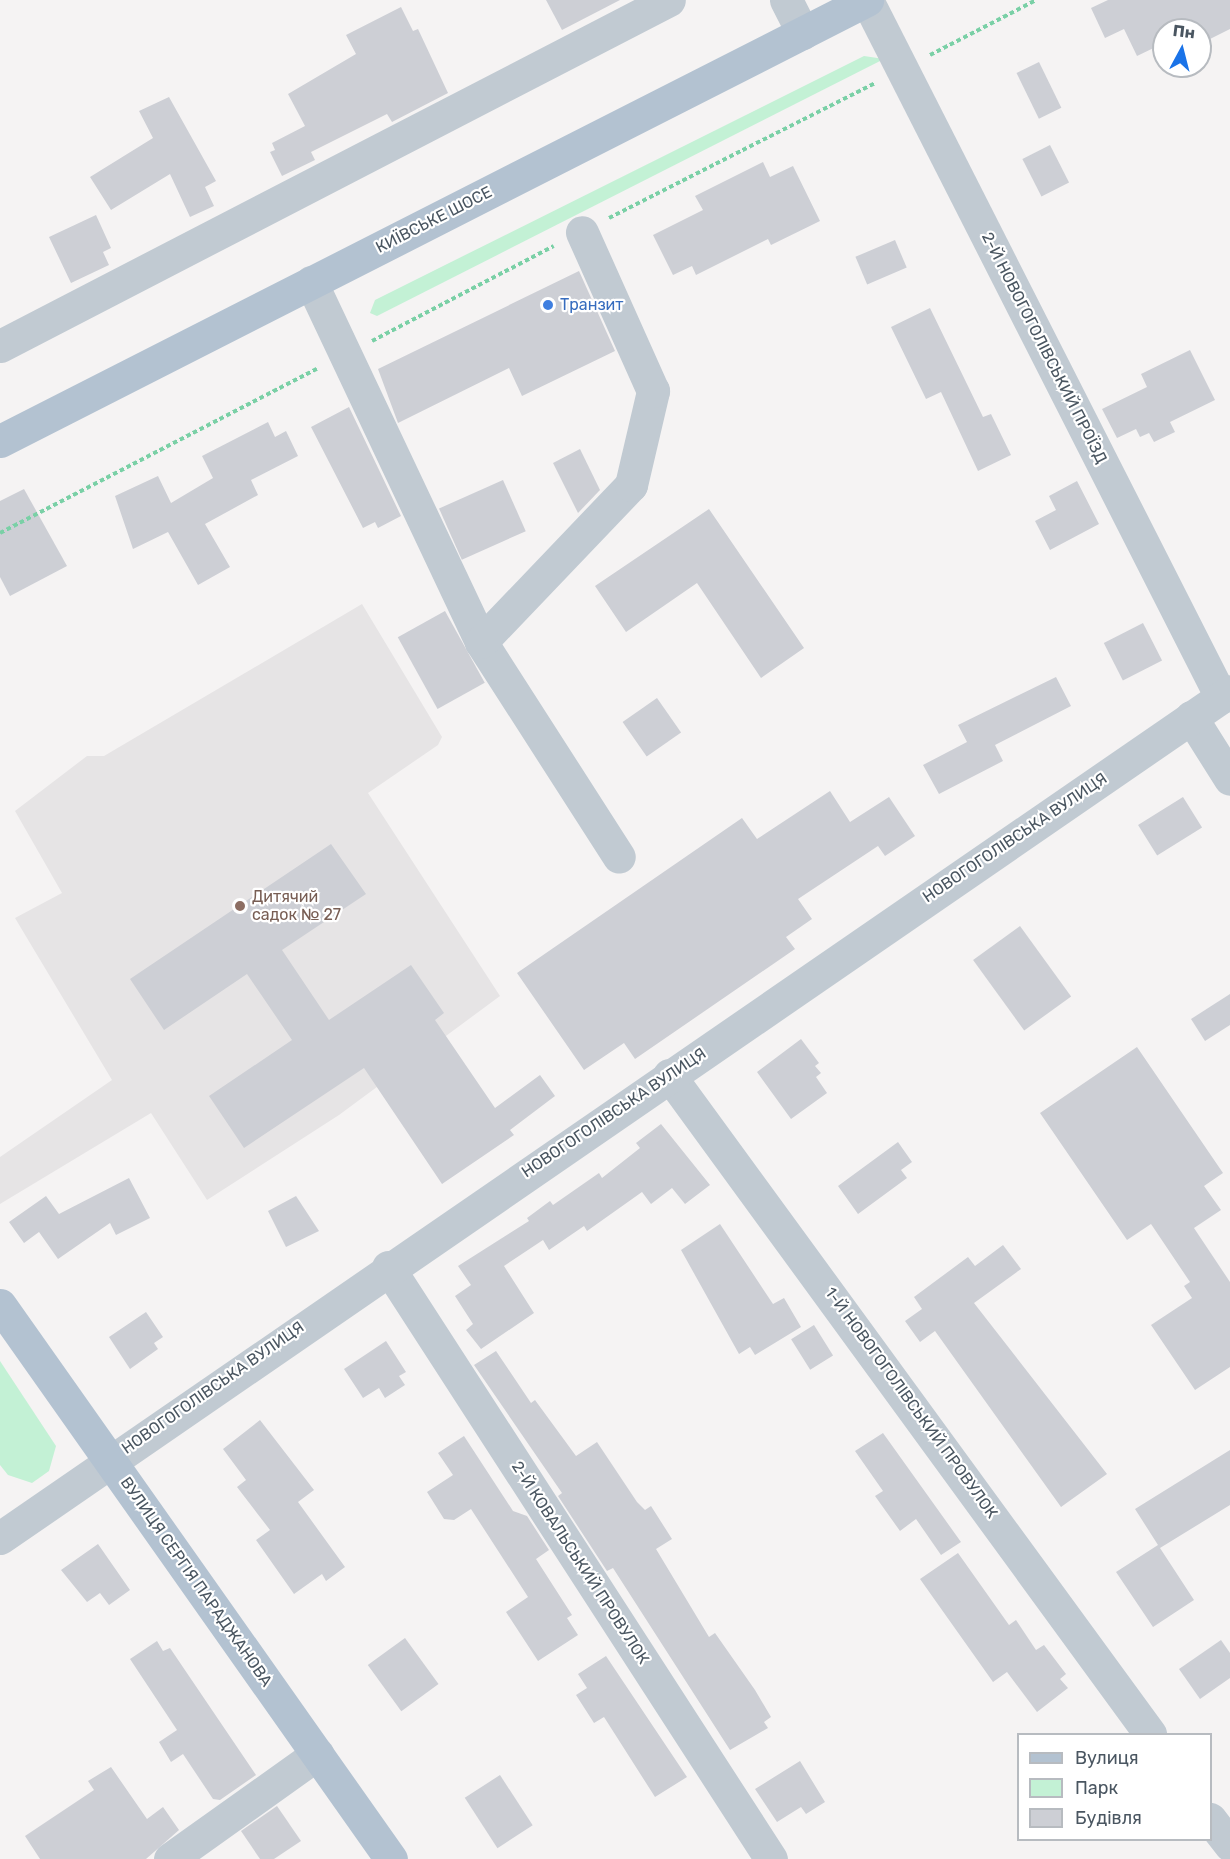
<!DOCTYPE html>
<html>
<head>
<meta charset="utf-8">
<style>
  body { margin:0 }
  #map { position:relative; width:1230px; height:1859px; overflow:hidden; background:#f5f3f3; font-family:Rubik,sans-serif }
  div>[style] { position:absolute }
  .education>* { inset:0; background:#e6e4e5 }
  .green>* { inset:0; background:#c3f1d5 }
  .building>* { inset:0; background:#cdcfd5; transform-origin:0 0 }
  .path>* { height:4px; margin-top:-2px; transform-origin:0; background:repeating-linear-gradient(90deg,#7ad0a6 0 4.5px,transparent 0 7.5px) }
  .minor>* { height:33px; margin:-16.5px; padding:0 16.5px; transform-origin:16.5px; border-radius:16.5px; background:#c1cad2 }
  .major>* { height:33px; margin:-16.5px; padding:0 16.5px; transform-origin:16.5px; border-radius:16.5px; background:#b3c2d1 }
  .dots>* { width:16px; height:16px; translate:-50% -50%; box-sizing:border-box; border:3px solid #fff; border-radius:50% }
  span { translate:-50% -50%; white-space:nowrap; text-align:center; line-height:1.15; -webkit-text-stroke:4.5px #fff; paint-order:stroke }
  .street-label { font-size:16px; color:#4a5661 }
  .shop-label { font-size:16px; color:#366cbe }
  .left { translate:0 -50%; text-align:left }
  .education-label { font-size:16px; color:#785e54 }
  .legend { position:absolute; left:1017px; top:1733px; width:195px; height:108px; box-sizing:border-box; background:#fff; border:2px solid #b7bbc0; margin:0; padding:8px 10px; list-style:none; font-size:18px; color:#4a5661 }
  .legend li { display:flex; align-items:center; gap:12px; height:30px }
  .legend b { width:30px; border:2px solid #b7bbc0 }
  .north { position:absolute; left:1152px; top:18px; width:60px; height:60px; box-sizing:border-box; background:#fff; border:2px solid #b7bbc0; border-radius:50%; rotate:7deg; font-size:16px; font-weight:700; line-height:24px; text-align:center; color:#4a5661 }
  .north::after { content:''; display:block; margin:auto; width:21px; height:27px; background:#1a73e8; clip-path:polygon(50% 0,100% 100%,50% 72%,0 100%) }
</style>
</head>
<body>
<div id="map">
  <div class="education">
    <i style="clip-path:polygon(362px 604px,442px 737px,438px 745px,368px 793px,500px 996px,339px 1115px,207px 1200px,151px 1113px,0 1204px,0 1157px,112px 1080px,15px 918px,62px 893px,15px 811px,87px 756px,104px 756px)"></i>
  </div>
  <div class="green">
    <i style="clip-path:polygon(864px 56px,884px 59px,377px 316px,370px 313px,375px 300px)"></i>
    <i style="clip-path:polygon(0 1361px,56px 1446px,49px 1471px,32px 1483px,8px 1475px,0 1465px)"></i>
  </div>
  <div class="building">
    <i style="clip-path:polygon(546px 0,620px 0,562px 30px)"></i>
    <i style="clip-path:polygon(1108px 0,1230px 0,1230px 29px,1202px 43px,1200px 30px,1164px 30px,1164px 43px,1137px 56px,1124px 29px,1105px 38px,1091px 8px)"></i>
    <i style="clip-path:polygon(401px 7px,413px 31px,418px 29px,448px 93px,392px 122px,387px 114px,311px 152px,315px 160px,282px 176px,270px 152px,275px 150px,272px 143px,305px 126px,288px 94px,356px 54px,346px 35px)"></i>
    <i style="left:1039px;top:62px;width:51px;height:25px;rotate:64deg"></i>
    <i style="clip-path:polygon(169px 97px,216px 181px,205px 187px,214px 206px,190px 217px,170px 174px,111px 210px,90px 177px,153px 138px,139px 111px)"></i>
    <i style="left:1050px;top:145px;width:42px;height:31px;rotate:63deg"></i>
    <i style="clip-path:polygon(763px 162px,770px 177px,793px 166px,820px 221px,771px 245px,768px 239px,696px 275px,692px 266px,673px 275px,653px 235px,703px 210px,695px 196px)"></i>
    <i style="clip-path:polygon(96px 215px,111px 248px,103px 252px,109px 265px,71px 283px,49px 237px)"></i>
    <i style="left:895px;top:240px;width:30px;height:43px;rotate:67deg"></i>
    <i style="clip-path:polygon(579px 271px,615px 351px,522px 396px,509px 368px,398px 423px,378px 369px)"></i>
    <i style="clip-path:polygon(930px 308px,983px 417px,991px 414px,1011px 455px,978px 471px,941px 392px,926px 399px,891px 327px)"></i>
    <i style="clip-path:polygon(1190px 350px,1215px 400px,1170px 422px,1175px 432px,1154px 442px,1149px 433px,1140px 437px,1136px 429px,1117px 438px,1102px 409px,1147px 387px,1141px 374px)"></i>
    <i style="clip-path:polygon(349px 407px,401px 516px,378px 528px,375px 522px,363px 528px,311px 427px)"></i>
    <i style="clip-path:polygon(268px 422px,275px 437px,286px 431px,298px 456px,251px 480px,258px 495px,205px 524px,230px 567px,198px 585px,168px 532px,133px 549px,115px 496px,158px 476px,171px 503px,213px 478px,202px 456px)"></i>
    <i style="clip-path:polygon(580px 449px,600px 490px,578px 513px,553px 463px)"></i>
    <i style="left:503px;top:480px;width:56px;height:70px;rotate:66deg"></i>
    <i style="clip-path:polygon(1077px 481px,1099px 524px,1050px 550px,1035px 521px,1056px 510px,1049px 496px)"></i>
    <i style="clip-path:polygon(24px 489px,67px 566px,10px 596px,0 577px,0 501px)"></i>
    <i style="clip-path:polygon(709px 509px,804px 648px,761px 678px,697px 583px,626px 632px,595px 586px)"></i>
    <i style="left:445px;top:611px;width:82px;height:54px;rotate:61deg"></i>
    <i style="left:1143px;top:623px;width:42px;height:44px;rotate:63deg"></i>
    <i style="clip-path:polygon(1056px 677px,1071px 706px,995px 745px,1003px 761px,939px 794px,923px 765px,967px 742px,958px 725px)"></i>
    <i style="left:657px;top:698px;width:42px;height:42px;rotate:55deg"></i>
    <i style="clip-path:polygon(830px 791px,850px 822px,889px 797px,915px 836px,885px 856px,878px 846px,798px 899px,812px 919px,786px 937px,795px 949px,635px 1059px,624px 1043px,584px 1070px,517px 973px,742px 818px,757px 839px)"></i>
    <i style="left:1183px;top:797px;width:36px;height:53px;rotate:58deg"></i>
    <i style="clip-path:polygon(331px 844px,366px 894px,282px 950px,329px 1020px,411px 965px,444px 1013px,435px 1020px,495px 1108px,540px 1075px,555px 1096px,510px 1130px,514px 1135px,442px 1184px,364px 1068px,244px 1148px,209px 1096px,292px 1040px,247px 974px,164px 1030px,130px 979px)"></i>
    <i style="left:1020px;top:926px;width:87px;height:58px;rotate:54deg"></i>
    <i style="clip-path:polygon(1230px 994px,1230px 1025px,1205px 1041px,1191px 1019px)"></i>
    <i style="clip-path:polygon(801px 1039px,819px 1063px,815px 1066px,821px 1073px,816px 1077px,827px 1093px,791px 1119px,757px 1072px)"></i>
    <i style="clip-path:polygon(1137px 1047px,1223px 1173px,1204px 1186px,1221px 1210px,1194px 1228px,1230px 1282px,1230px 1367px,1195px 1390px,1151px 1325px,1192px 1298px,1184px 1286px,1190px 1282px,1151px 1224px,1127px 1240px,1040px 1113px)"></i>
    <i style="clip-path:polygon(661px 1124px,710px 1185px,685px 1204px,672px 1188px,651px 1204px,642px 1192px,587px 1231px,584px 1226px,549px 1250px,543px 1240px,504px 1266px,534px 1313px,481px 1349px,466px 1330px,473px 1324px,455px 1296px,471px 1285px,458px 1266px,529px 1221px,527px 1218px,550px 1201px,553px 1205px,599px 1173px,602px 1178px,640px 1148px,636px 1143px)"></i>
    <i style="clip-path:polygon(898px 1142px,912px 1162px,901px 1170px,907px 1178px,858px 1214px,838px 1186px)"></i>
    <i style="clip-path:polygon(129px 1178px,150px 1218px,116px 1235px,110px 1223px,58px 1259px,39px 1232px,24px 1243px,9px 1222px,46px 1196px,59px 1214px)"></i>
    <i style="clip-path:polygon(296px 1196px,319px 1231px,286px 1247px,268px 1211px)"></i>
    <i style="clip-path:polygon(720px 1224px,773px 1304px,784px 1298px,801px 1327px,755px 1355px,750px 1347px,739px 1354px,681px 1250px)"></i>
    <i style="clip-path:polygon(1003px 1245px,1021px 1269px,974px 1303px,1107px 1474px,1061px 1507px,935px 1331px,920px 1342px,905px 1321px,922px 1309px,914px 1297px,968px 1257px,975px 1266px)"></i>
    <i style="clip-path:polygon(146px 1312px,163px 1337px,154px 1343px,158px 1349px,130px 1369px,109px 1337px)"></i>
    <i style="left:814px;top:1325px;width:36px;height:27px;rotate:58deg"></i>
    <i style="clip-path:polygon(386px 1341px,406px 1372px,399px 1376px,405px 1385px,385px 1398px,379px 1388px,363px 1398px,344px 1369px)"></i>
    <i style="clip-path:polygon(496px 1351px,531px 1403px,535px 1400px,576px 1456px,597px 1442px,637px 1502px,645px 1510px,651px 1506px,672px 1539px,656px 1549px,709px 1637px,715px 1633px,755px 1690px,771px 1717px,764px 1722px,768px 1728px,730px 1750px,613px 1568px,607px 1571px,558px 1496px,562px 1493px,474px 1365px)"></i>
    <i style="clip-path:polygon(260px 1420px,314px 1490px,298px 1502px,345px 1567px,326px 1581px,322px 1574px,294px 1594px,256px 1540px,270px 1530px,237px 1487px,246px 1480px,223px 1449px)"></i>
    <i style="clip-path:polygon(883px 1433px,961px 1542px,941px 1555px,916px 1519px,900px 1531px,875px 1496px,883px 1491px,855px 1451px)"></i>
    <i style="clip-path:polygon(464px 1436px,513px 1511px,527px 1516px,549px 1550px,536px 1559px,572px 1615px,567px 1618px,578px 1635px,538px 1661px,506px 1612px,528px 1597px,471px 1509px,454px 1520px,444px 1519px,427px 1492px,453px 1475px,438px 1453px)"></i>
    <i style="clip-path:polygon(1230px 1450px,1230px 1505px,1160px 1548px,1194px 1600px,1153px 1627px,1116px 1572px,1158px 1545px,1135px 1509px)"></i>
    <i style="clip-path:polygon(98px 1544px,130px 1590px,109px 1605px,100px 1593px,87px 1602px,61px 1570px)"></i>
    <i style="clip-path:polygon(958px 1553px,1009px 1625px,1016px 1620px,1036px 1650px,1044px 1645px,1066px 1674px,1060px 1679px,1068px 1688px,1037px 1712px,1007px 1672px,993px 1682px,920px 1579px)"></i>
    <i style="left:405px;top:1638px;width:57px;height:46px;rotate:54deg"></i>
    <i style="clip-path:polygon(1221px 1640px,1230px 1653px,1230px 1678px,1200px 1699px,1179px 1669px)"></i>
    <i style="clip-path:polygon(157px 1641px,163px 1651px,170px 1648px,256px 1775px,220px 1800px,213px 1799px,183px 1754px,171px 1762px,159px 1742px,177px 1730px,130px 1659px)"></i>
    <i style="clip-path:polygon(606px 1656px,687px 1777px,655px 1797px,604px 1717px,594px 1723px,576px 1695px,587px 1688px,578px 1674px)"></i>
    <i style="clip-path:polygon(800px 1761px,825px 1802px,806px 1814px,801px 1807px,777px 1822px,755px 1789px)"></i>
    <i style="clip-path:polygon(111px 1767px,147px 1819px,163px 1807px,179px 1830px,146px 1859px,40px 1859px,25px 1836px,94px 1790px,88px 1781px)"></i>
    <i style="left:500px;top:1775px;width:60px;height:42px;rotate:57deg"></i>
    <i style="clip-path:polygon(277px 1806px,301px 1841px,274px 1859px,260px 1859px,241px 1831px)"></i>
  </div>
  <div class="path">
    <i style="left:930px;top:55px;width:119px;rotate:-27.4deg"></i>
    <i style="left:609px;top:218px;width:298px;rotate:-26.9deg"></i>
    <i style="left:372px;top:341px;width:205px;rotate:-27.6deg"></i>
    <i style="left:0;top:533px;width:357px;rotate:-27.4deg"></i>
  </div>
  <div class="minor">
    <i style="left:786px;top:0;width:37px;rotate:63deg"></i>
    <i style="left:867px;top:0;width:782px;rotate:63.07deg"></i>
    <i style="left:311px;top:282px;width:398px;rotate:64.7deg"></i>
    <i style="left:481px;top:642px;width:255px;rotate:57.3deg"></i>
    <i style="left:0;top:346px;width:753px;rotate:-27.35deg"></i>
    <i style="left:481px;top:642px;width:217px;rotate:-46.3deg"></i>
    <i style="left:631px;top:485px;width:97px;rotate:-76.8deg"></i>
    <i style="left:653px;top:391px;width:174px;rotate:-114.1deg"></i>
    <i style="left:1191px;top:717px;width:73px;rotate:57.8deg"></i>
    <i style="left:669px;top:1075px;width:816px;rotate:53.87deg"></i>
    <i style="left:388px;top:1267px;width:705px;rotate:57.1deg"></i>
    <i style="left:0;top:1538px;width:1493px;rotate:-34.55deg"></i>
    <i style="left:1210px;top:1819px;width:33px;rotate:52deg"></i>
    <i style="left:170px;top:1859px;width:181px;rotate:-35.5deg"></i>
  </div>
  <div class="major">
    <i style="left:0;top:441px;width:973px;rotate:-26.96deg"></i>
    <i style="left:0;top:1305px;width:678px;rotate:54.79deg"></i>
  </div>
  <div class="dots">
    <i style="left:548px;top:305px;background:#3f7fe0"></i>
    <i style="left:240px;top:906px;background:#8d6e63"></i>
  </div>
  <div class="street-label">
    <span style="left:434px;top:220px;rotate:-27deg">КИЇВСЬКЕ ШОСЕ</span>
    <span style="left:1044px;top:348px;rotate:63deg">2-Й НОВОГОГОЛІВСЬКИЙ ПРОЇЗД</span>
    <span style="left:1015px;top:838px;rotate:-34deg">НОВОГОГОЛІВСЬКА ВУЛИЦЯ</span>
    <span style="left:614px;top:1113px;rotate:-34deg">НОВОГОГОЛІВСЬКА ВУЛИЦЯ</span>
    <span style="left:213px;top:1388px;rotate:-35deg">НОВОГОГОЛІВСЬКА ВУЛИЦЯ</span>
    <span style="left:911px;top:1403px;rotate:54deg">1-Й НОВОГОГОЛІВСЬКИЙ ПРОВУЛОК</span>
    <span style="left:580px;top:1563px;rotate:57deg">2-Й КОВАЛЬСЬКИЙ ПРОВУЛОК</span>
    <span style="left:196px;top:1582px;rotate:55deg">ВУЛИЦЯ СЕРГІЯ ПАРАДЖАНОВА</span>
  </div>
  <div class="shop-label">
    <span class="left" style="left:560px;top:305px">Транзит</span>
  </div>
  <div class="education-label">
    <span class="left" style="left:252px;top:906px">Дитячий<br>садок № 27</span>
  </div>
  <ul class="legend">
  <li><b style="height:8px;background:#b3c2d1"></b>Вулиця</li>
  <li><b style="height:16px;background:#c3f1d5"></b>Парк</li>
  <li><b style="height:16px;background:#cdcfd5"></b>Будівля</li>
  </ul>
  <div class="north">Пн</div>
</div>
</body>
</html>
